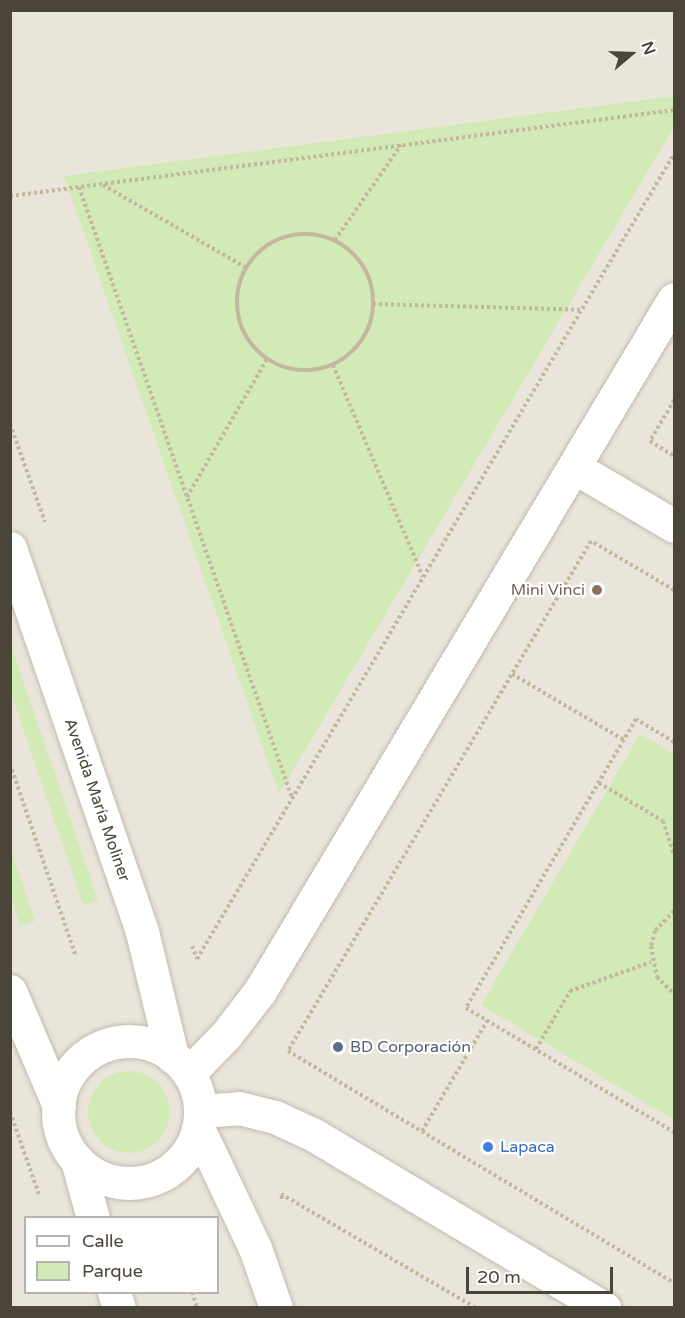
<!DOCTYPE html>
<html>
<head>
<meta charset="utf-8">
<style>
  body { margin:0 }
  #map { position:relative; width:685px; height:1318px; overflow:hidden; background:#f6f3ec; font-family:"Varela Round",sans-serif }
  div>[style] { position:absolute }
  .residential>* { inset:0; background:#eae5da }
  .green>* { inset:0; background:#d2eab5 }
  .round { border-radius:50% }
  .path>* { height:4px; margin-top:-2px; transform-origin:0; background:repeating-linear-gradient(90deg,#c4b79f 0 3px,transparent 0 6px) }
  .path>.ring { margin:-2px; padding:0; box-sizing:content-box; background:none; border:4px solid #c4b79f; border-radius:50% }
  .roads { filter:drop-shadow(0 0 2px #c2bbae) drop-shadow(0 0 2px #c2bbae) }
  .minor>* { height:33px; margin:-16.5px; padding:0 16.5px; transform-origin:16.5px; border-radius:16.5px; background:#fff }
  .minor>.ring { margin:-16.5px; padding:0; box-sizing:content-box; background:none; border:33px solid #fff; border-radius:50% }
  .dots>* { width:16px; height:16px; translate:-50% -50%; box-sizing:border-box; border:3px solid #fff; border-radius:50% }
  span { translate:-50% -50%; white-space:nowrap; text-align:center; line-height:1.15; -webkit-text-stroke:4.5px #fff; paint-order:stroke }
  .education-label { font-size:16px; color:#785e54 }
  .right { translate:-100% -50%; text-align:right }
  .street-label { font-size:16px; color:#4b4439 }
  .service-label { font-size:16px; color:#4e5e75 }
  .left { translate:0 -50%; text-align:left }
  .shop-label { font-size:16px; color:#366cbe }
  .frame { position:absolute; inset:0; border:12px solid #4b4439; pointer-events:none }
  .legend { position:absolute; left:24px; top:1216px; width:195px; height:78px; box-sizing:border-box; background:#fff; border:2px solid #b7b4b0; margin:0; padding:8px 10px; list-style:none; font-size:18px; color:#4b4439 }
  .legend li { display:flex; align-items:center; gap:12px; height:30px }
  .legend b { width:30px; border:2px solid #b7b4b0 }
  .north { position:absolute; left:601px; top:24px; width:60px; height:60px; -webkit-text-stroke:4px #fff; paint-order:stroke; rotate:71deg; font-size:16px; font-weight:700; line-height:24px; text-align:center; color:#4b4439 }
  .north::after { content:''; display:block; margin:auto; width:21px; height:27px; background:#4b4439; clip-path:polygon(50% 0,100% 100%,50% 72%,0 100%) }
  .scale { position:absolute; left:466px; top:1267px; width:147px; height:27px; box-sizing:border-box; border:3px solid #4b4439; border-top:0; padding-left:8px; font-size:18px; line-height:21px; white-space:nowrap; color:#4b4439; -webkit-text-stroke:4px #fff; paint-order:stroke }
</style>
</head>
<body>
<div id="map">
  <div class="residential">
    <i style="clip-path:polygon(evenodd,10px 11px,674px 11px,674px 1307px,11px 1307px,10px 11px,26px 1218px,218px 1218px,218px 1292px,26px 1292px,26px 1218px)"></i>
  </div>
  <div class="green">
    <i style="clip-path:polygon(674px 96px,674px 127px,279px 794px,64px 176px)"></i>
    <i style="clip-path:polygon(10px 642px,98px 900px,83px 905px,11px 693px)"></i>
    <i style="clip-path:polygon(640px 734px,674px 754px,674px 1120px,481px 1005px)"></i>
    <i style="clip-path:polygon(10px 848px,35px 921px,20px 926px,11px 898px)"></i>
    <i class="round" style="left:88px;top:1071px;width:82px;height:82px"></i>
  </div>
  <div class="path">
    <i style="left:103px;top:185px;width:164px;rotate:30deg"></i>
    <i style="left:79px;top:187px;width:647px;rotate:70.78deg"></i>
    <i style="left:10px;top:196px;width:670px;rotate:-7.38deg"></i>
    <i class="ring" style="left:237px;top:234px;width:132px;height:132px"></i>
    <i style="left:335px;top:240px;width:116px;rotate:-55.2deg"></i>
    <i style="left:373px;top:304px;width:209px;rotate:1.6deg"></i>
    <i style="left:333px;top:365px;width:230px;rotate:67deg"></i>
    <i style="left:674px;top:400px;width:48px;rotate:120.3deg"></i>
    <i style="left:650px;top:441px;width:28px;rotate:32deg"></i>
    <i style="left:10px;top:424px;width:104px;rotate:70.3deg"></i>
    <i style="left:187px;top:497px;width:160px;rotate:-59.9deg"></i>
    <i style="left:674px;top:590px;width:96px;rotate:-149.4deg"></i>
    <i style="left:591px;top:541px;width:593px;rotate:120.72deg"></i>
    <i style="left:288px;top:1051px;width:450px;rotate:31deg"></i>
    <i style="left:512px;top:674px;width:130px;rotate:30.5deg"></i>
    <i style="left:674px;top:742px;width:44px;rotate:-148.8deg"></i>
    <i style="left:636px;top:719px;width:335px;rotate:120.5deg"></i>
    <i style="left:466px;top:1008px;width:242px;rotate:30.8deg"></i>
    <i style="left:10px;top:764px;width:201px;rotate:71.1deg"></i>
    <i style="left:599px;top:783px;width:74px;rotate:30.7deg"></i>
    <i style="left:663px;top:821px;width:36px;rotate:72deg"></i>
    <i style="left:674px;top:911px;width:28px;rotate:134deg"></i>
    <i style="left:655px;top:931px;width:16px;rotate:105deg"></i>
    <i style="left:651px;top:946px;width:32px;rotate:79deg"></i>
    <i style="left:657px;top:977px;width:24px;rotate:45deg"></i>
    <i style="left:192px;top:946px;width:14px;rotate:69deg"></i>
    <i style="left:197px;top:959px;width:936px;rotate:-59.35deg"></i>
    <i style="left:536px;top:1049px;width:67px;rotate:-59.6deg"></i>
    <i style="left:570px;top:991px;width:86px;rotate:-19.7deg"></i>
    <i style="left:10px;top:1112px;width:90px;rotate:70.6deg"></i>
    <i style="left:422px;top:1131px;width:128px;rotate:-59.4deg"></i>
    <i style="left:282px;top:1199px;width:5px;rotate:-101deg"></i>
    <i style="left:281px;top:1194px;width:226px;rotate:30.3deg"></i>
    <i style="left:192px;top:1292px;width:17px;rotate:73deg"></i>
  </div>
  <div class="roads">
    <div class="minor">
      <i style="left:574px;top:467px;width:116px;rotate:30.5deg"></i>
      <i style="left:10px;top:548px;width:406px;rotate:71deg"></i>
      <i style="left:142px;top:932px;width:128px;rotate:76.4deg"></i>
      <i style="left:10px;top:991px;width:125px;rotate:66.9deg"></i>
      <i class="ring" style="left:58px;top:1041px;width:109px;height:109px"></i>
      <i style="left:189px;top:1073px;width:53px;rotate:-45.8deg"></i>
      <i style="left:226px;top:1035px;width:56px;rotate:-52.3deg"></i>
      <i style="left:260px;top:991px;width:806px;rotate:-59.11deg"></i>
      <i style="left:200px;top:1111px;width:39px;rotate:-4deg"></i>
      <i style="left:239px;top:1108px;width:37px;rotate:14deg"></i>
      <i style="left:275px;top:1117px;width:43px;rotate:24.8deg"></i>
      <i style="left:314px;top:1135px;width:338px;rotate:30.8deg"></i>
      <i style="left:198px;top:1128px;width:133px;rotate:64.6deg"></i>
      <i style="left:255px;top:1248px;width:64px;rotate:70.7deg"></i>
      <i style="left:77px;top:1160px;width:60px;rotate:74.6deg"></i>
      <i style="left:114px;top:1292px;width:17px;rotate:73deg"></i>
    </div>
  </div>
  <div class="dots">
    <i style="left:597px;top:590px;background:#8d6e63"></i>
    <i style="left:338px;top:1047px;background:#5c6f8a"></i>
    <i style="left:488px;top:1147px;background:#3f7fe0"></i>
  </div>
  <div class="education-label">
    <span class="right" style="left:585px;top:590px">Mini Vinci</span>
  </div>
  <div class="street-label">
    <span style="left:97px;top:800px;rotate:71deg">Avenida María Moliner</span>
  </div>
  <div class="service-label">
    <span class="left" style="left:350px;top:1047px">BD Corporación</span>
  </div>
  <div class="shop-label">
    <span class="left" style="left:500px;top:1147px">Lapaca</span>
  </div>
  <div class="frame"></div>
  <ul class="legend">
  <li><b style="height:8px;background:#fff"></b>Calle</li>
  <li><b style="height:16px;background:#d2eab5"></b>Parque</li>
  </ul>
  <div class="north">N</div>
  <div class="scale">20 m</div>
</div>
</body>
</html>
